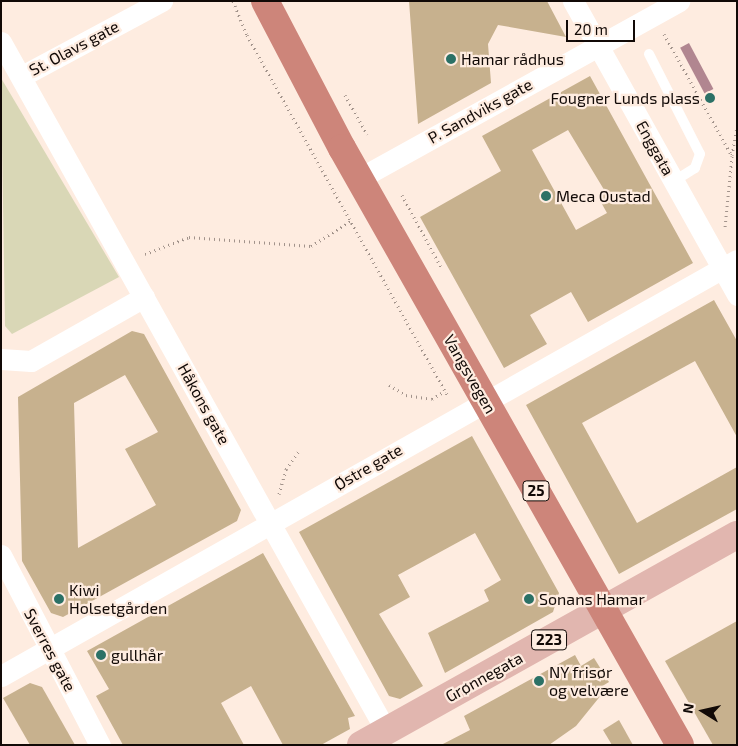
<!DOCTYPE html>
<html>
<head>
<meta charset="utf-8">
<style>
  body { margin:0 }
  #map { position:relative; width:738px; height:746px; overflow:hidden; background:#feece0; font-family:"Exo 2",sans-serif }
  div>[style] { position:absolute }
  .green>* { inset:0; background:#d9d7b6 }
  .water>* { inset:0; background:#b18690; transform-origin:0 0 }
  .building>* { inset:0; background:#c7b18e }
  .path>* { height:3px; margin-top:-1.5px; transform-origin:0; background:repeating-linear-gradient(90deg,#a2938b 0 1px,transparent 0 5px) }
  .lane>* { height:10px; margin:-5px; padding:0 5px; transform-origin:5px; border-radius:5px; background:#fff }
  .street>* { height:21px; margin:-10.5px; padding:0 10.5px; transform-origin:10.5px; border-radius:10.5px; background:#fff }
  .primary>* { height:28px; margin:-14px; padding:0 14px; transform-origin:14px; border-radius:14px; background:#e1b6af }
  .highway>* { height:28px; margin:-14px; padding:0 14px; transform-origin:14px; border-radius:14px; background:#cd857a }
  .dots>* { width:14px; height:14px; translate:-50% -50%; box-sizing:border-box; border:2px solid #feece0; border-radius:50% }
  span { translate:-50% -50%; white-space:nowrap; text-align:center; line-height:1.15; -webkit-text-stroke:4.5px #feece0; paint-order:stroke }
  .shield-label span { padding:1px 4px; background:#feece0; border:1px solid; border-radius:4px; -webkit-text-stroke-width:0 }
  .shield-label { font-size:15px; color:#110906; font-weight:700 }
  .street-label { font-size:16px; color:#110906 }
  .poi-label { font-size:16px; color:#110906 }
  .left { translate:0 -50%; text-align:left }
  .right { translate:-100% -50%; text-align:right }
  .frame { position:absolute; inset:0; border:2px solid #110906; pointer-events:none }
  .north { position:absolute; left:678px; top:686px; width:50px; height:50px; -webkit-text-stroke:4px #feece0; paint-order:stroke; rotate:280deg; font-size:14px; font-weight:700; line-height:20px; text-align:center; color:#110906 }
  .north::after { content:''; display:block; margin:auto; width:18px; height:22px; background:#110906; clip-path:polygon(50% 0,100% 100%,50% 72%,0 100%) }
  .scale { position:absolute; left:566px; top:20px; width:69px; height:22px; box-sizing:border-box; border:2px solid #110906; border-top:0; padding-left:6px; font-size:15px; line-height:18px; white-space:nowrap; color:#110906; -webkit-text-stroke:4px #feece0; paint-order:stroke }
</style>
</head>
<body>
<div id="map">
  <div class="green">
    <i style="clip-path:polygon(1px 78px,119px 277px,12px 334px,5px 326px)"></i>
  </div>
  <div class="water">
    <i style="left:689px;top:43px;width:52px;height:10px;rotate:62deg"></i>
  </div>
  <div class="building">
    <i style="clip-path:polygon(409px 1px,547px 1px,566px 37px,498px 25px,488px 44px,491px 83px,418px 124px)"></i>
    <i style="clip-path:polygon(evenodd,590px 76px,693px 263px,588px 322px,571px 292px,530px 315px,547px 344px,504px 368px,420px 217px,501px 171px,482px 136px,590px 76px,568px 130px,606px 193px,598px 197px,607px 213px,576px 230px,532px 150px,568px 130px)"></i>
    <i style="clip-path:polygon(714px 300px,737px 341px,737px 437px,695px 361px,582px 423px,637px 523px,737px 467px,737px 509px,619px 574px,526px 405px)"></i>
    <i style="clip-path:polygon(evenodd,132px 331px,144px 334px,241px 510px,237px 521px,63px 617px,51px 613px,22px 561px,18px 397px,132px 331px,125px 375px,158px 432px,125px 449px,156px 505px,78px 548px,74px 403px,125px 375px)"></i>
    <i style="clip-path:polygon(472px 436px,559px 593px,553px 612px,445px 673px,428px 633px,489px 601px,484px 590px,501px 580px,475px 533px,398px 575px,410px 597px,379px 614px,423px 686px,400px 699px,389px 696px,299px 532px)"></i>
    <i style="clip-path:polygon(263px 553px,355px 716px,348px 718px,350px 729px,321px 745px,283px 745px,251px 686px,221px 703px,244px 745px,123px 745px,96px 696px,109px 689px,87px 651px)"></i>
    <i style="clip-path:polygon(737px 621px,737px 745px,713px 745px,665px 661px)"></i>
    <i style="clip-path:polygon(575px 655px,581px 666px,594px 658px,609px 682px,599px 688px,602px 694px,576px 726px,549px 745px,441px 745px,470px 730px,464px 716px)"></i>
    <i style="clip-path:polygon(30px 683px,42px 687px,75px 745px,30px 745px,3px 698px)"></i>
    <i style="clip-path:polygon(619px 720px,633px 745px,612px 745px,603px 730px)"></i>
  </div>
  <div class="path">
    <i style="left:233px;top:1px;width:37px;rotate:68deg"></i>
    <i style="left:247px;top:35px;width:413px;rotate:60.9deg"></i>
    <i style="left:664px;top:34px;width:140px;rotate:60.9deg"></i>
    <i style="left:732px;top:156px;width:71px;rotate:95.6deg"></i>
    <i style="left:345px;top:95px;width:45px;rotate:60.6deg"></i>
    <i style="left:732px;top:155px;width:28px;rotate:-80deg"></i>
    <i style="left:402px;top:195px;width:84px;rotate:61.6deg"></i>
    <i style="left:145px;top:254px;width:47px;rotate:-21.1deg"></i>
    <i style="left:189px;top:237px;width:122px;rotate:4.2deg"></i>
    <i style="left:311px;top:246px;width:47px;rotate:-32deg"></i>
    <i style="left:389px;top:385px;width:20px;rotate:30deg"></i>
    <i style="left:406px;top:395px;width:26px;rotate:9deg"></i>
    <i style="left:432px;top:399px;width:15px;rotate:-32deg"></i>
    <i style="left:279px;top:494px;width:26px;rotate:-74deg"></i>
    <i style="left:286px;top:469px;width:24px;rotate:-55deg"></i>
  </div>
  <div class="lane">
    <i style="left:649px;top:54px;width:112px;rotate:63deg"></i>
    <i style="left:700px;top:154px;width:15px;rotate:110deg"></i>
    <i style="left:695px;top:168px;width:26px;rotate:148deg"></i>
  </div>
  <div class="street">
    <i style="left:573px;top:1px;width:337px;rotate:60.8deg"></i>
    <i style="left:1px;top:42px;width:789px;rotate:60.8deg"></i>
    <i style="left:22px;top:76px;width:159px;rotate:-28.2deg"></i>
    <i style="left:360px;top:178px;width:365px;rotate:-29deg"></i>
    <i style="left:1px;top:359px;width:30px;rotate:4deg"></i>
    <i style="left:31px;top:361px;width:130px;rotate:-29.5deg"></i>
    <i style="left:1px;top:555px;width:214px;rotate:62.5deg"></i>
    <i style="left:1px;top:676px;width:845px;rotate:-29.48deg"></i>
  </div>
  <div class="primary">
    <i style="left:361px;top:745px;width:431px;rotate:-29.2deg"></i>
  </div>
  <div class="highway">
    <i style="left:265px;top:1px;width:166px;rotate:62.4deg"></i>
    <i style="left:342px;top:148px;width:686px;rotate:60.48deg"></i>
  </div>
  <div class="dots">
    <i style="left:451px;top:59px;background:#2b7166"></i>
    <i style="left:710px;top:98px;background:#2b7166"></i>
    <i style="left:546px;top:196px;background:#2b7166"></i>
    <i style="left:59px;top:599px;background:#2b7166"></i>
    <i style="left:529px;top:599px;background:#2b7166"></i>
    <i style="left:101px;top:655px;background:#2b7166"></i>
    <i style="left:539px;top:681px;background:#2b7166"></i>
  </div>
  <div class="shield-label">
    <span style="left:536px;top:491px">25</span>
    <span style="left:549px;top:640px">223</span>
  </div>
  <div class="street-label">
    <span style="left:74px;top:48px;rotate:-28deg">St. Olavs gate</span>
    <span style="left:480px;top:111px;rotate:-29deg">P. Sandviks gate</span>
    <span style="left:655px;top:148px;rotate:61deg">Enggata</span>
    <span style="left:470px;top:374px;rotate:60deg">Vangsvegen</span>
    <span style="left:204px;top:404px;rotate:61deg">Håkons gate</span>
    <span style="left:368px;top:467px;rotate:-30deg">Østre gate</span>
    <span style="left:50px;top:650px;rotate:62deg">Sverres gate</span>
    <span style="left:484px;top:677px;rotate:-29deg">Grønnegata</span>
  </div>
  <div class="poi-label">
    <span class="left" style="left:461px;top:59px">Hamar rådhus</span>
    <span class="right" style="left:700px;top:98px">Fougner Lunds plass</span>
    <span class="left" style="left:556px;top:196px">Meca Oustad</span>
    <span class="left" style="left:69px;top:599px">Kiwi<br>Holsetgården</span>
    <span class="left" style="left:539px;top:599px">Sonans Hamar</span>
    <span class="left" style="left:111px;top:655px">gullhår</span>
    <span class="left" style="left:549px;top:681px">NY frisør<br>og velvære</span>
  </div>
  <div class="frame"></div>
  <div class="north">N</div>
  <div class="scale">20 m</div>
</div>
</body>
</html>
